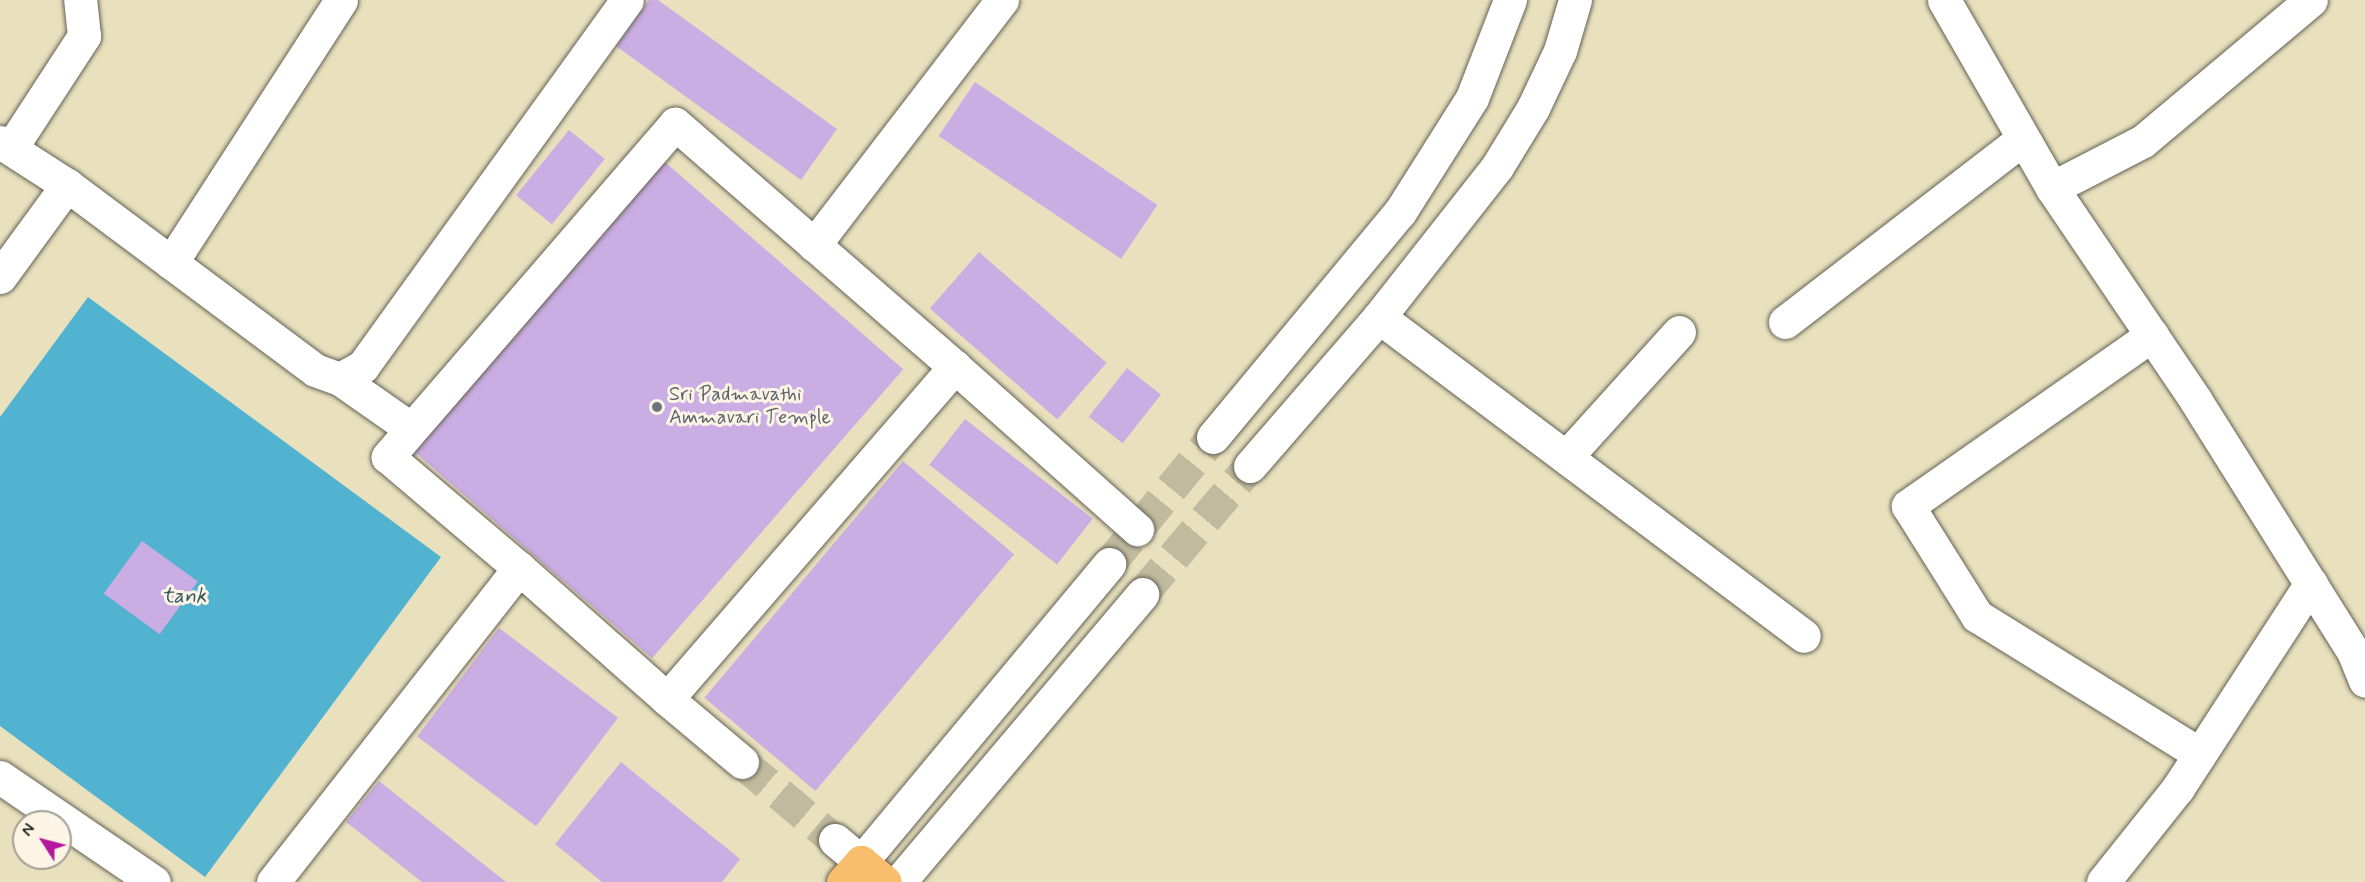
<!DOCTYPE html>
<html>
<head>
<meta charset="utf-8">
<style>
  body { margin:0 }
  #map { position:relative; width:2365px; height:882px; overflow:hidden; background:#e9e1be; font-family:Mynerve,sans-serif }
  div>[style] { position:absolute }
  .water>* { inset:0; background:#52b3d1 }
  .building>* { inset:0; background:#caade2; transform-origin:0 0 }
  .minor-tunnel>* { height:33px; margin-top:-16.5px; transform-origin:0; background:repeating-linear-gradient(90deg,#c0ba9e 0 33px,transparent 0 49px) }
  .roads { filter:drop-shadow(0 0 2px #646155) drop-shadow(0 0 2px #646155) }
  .minor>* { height:33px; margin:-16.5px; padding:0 16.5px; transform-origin:16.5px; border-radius:16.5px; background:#fff }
  .major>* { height:33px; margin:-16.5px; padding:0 16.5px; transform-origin:16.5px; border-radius:16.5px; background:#f9be6d }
  .dots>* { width:16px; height:16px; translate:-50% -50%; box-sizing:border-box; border:3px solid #fcf5e5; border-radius:50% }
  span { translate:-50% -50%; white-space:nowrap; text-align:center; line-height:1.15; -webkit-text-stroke:6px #fcf5e5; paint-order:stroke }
  .worship-label { font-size:20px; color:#5b616d }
  .left { translate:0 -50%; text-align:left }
  .water-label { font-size:21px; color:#325864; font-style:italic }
  .north { position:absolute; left:12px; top:810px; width:60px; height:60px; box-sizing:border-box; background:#fcf5e5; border:2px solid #a29e95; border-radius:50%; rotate:306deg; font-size:16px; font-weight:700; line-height:24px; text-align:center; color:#1c1c1c }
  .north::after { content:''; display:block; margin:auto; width:21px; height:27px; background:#b5179e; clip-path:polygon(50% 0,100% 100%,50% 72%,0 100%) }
</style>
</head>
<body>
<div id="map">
  <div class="water">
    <i style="clip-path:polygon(88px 297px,441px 557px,205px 877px,0 726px,0 417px)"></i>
  </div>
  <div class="building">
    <i style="clip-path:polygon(649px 0,658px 0,837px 129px,801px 180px,616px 46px)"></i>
    <i style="left:975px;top:82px;width:220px;height:65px;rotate:34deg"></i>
    <i style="left:569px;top:130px;width:46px;height:84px;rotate:39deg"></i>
    <i style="left:658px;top:156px;width:325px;height:383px;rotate:41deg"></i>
    <i style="left:979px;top:252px;width:169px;height:75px;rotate:41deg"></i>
    <i style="left:1127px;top:368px;width:43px;height:62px;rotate:38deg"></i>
    <i style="left:965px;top:419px;width:162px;height:58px;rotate:38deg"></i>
    <i style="left:903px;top:461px;width:145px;height:309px;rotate:40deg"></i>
    <i style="left:142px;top:541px;width:69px;height:65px;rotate:36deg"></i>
    <i style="left:499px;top:628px;width:149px;height:136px;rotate:37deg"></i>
    <i style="clip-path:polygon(621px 762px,740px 859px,722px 882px,602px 882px,555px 844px)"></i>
    <i style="clip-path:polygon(379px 781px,506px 882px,422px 882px,346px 822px)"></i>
  </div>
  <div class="minor-tunnel">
    <i style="left:1109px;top:564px;width:164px;rotate:-50.7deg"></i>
    <i style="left:1142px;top:594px;width:167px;rotate:-49.8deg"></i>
    <i style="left:742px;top:762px;width:121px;rotate:40deg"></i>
  </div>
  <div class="roads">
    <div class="minor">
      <i style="left:1944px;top:0;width:217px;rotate:60.1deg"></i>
      <i style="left:2052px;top:188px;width:257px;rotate:55.9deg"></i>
      <i style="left:2196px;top:401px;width:295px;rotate:57.9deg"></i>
      <i style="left:2353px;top:651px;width:32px;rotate:68deg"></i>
      <i style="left:0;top:142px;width:80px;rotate:32.7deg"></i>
      <i style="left:67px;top:185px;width:309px;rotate:36.7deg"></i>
      <i style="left:315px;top:370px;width:27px;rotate:20deg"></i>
      <i style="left:340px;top:379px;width:85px;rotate:35deg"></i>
      <i style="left:11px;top:148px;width:134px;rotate:-56.9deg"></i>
      <i style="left:84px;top:36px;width:36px;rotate:-96deg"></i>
      <i style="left:2052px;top:188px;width:102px;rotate:-27.3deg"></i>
      <i style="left:2143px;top:141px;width:219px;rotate:-40deg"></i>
      <i style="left:814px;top:245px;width:309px;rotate:-52.5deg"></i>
      <i style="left:171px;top:263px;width:313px;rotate:-57.1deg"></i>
      <i style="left:0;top:277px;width:114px;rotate:-53.9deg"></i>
      <i style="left:1379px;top:317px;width:531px;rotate:36.89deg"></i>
      <i style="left:1785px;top:322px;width:300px;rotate:-37.6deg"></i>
      <i style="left:2152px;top:335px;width:298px;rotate:145deg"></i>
      <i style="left:1908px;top:506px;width:130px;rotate:57.9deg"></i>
      <i style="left:1977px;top:616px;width:262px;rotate:31.8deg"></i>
      <i style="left:955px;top:367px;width:244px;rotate:41.7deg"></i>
      <i style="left:340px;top:379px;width:26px;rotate:-29deg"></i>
      <i style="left:363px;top:366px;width:451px;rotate:-54.2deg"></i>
      <i style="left:1213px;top:437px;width:293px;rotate:-50.3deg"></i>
      <i style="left:1400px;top:212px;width:135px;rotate:-57.7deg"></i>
      <i style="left:1472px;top:98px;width:105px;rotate:-68.8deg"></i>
      <i style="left:1567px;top:456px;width:167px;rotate:-47.9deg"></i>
      <i style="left:1250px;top:466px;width:197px;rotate:-49.1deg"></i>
      <i style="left:1379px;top:317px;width:191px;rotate:-51.8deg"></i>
      <i style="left:1497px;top:167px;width:69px;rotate:-58.6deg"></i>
      <i style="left:1533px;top:108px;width:63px;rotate:-64.7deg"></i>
      <i style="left:1560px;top:51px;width:53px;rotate:-73.6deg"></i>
      <i style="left:667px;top:699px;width:440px;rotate:-49.1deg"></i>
      <i style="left:955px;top:367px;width:371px;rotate:-139deg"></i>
      <i style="left:675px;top:124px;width:440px;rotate:130.8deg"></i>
      <i style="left:388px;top:457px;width:172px;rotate:40.3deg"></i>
      <i style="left:519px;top:568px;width:198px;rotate:41.5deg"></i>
      <i style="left:667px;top:699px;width:98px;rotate:40deg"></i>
      <i style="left:0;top:777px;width:186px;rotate:34.3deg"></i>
      <i style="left:835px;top:840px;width:34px;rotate:40deg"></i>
      <i style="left:861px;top:862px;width:388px;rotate:-50.2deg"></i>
      <i style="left:273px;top:882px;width:399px;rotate:-51.9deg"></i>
      <i style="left:899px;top:882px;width:377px;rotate:-49.8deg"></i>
      <i style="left:2103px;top:882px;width:120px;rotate:-51.4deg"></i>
      <i style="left:2178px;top:788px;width:244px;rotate:-57deg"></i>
    </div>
    <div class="major">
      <i style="left:843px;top:882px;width:27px;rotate:-48deg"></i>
      <i style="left:861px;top:862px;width:31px;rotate:40deg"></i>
    </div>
  </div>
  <div class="dots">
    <i style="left:657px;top:407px;background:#6b7280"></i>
  </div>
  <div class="worship-label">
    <span class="left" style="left:669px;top:406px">Sri Padmavathi<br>Ammavari Temple</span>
  </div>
  <div class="water-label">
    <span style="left:184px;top:596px">tank</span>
  </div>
  <div class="north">N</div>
</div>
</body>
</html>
